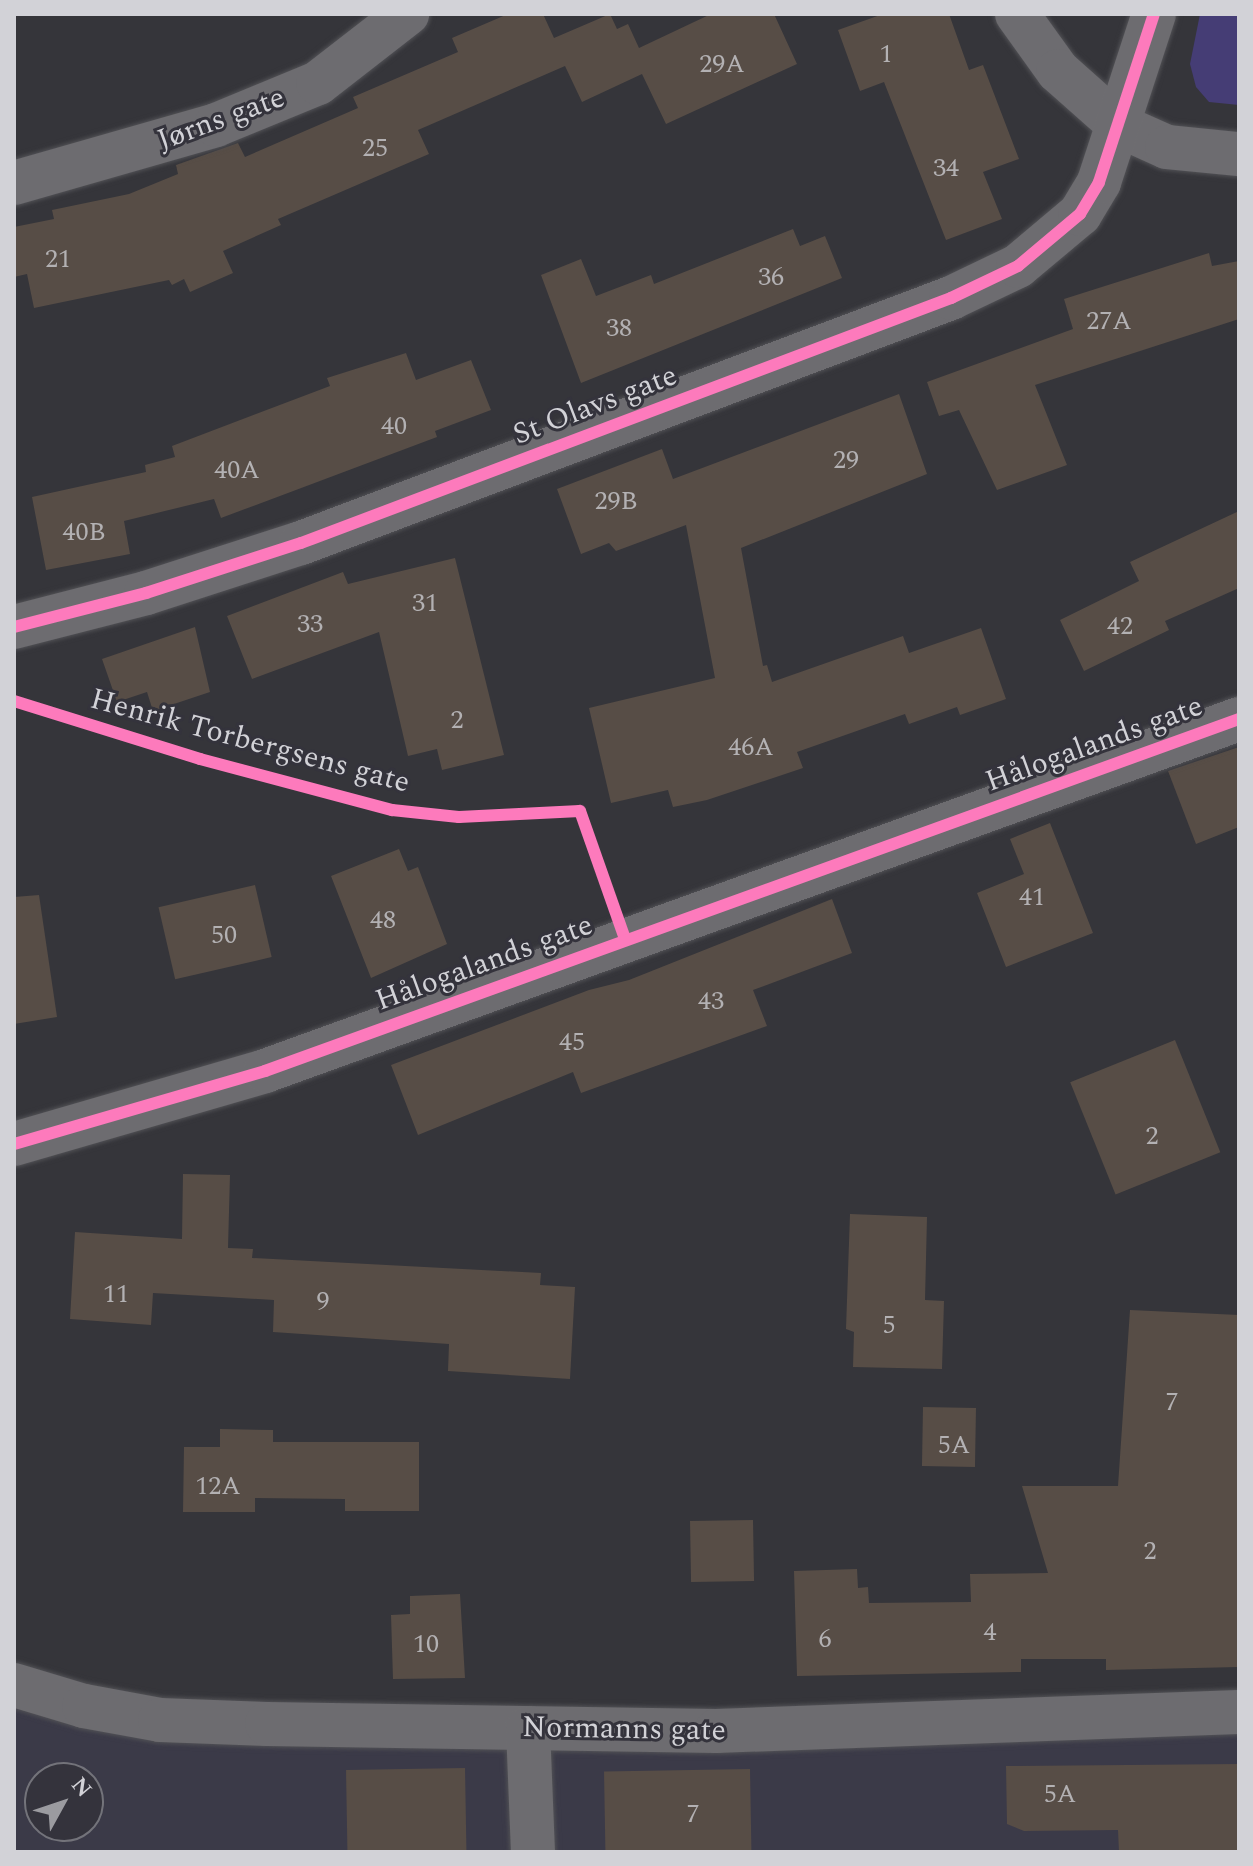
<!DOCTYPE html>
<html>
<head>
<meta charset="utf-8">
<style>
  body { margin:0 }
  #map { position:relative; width:1253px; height:1866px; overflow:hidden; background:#35353a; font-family:Spectral,serif }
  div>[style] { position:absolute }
  .built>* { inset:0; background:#3b3a48 }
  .green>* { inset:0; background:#453d75 }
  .building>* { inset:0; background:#574d46; transform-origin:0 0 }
  .roads { filter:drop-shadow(0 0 2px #515155) drop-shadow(0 0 2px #515155) }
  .minor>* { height:44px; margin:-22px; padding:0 22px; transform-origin:22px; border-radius:22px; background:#6d6c70 }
  .cycleway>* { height:12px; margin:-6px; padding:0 6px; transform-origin:6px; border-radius:6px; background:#fd7abc }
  span { translate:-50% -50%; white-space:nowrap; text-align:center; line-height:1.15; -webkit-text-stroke:6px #34333c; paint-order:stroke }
  .number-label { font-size:26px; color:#b3b1b3 }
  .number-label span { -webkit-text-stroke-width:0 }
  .street-label { font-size:30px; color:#d2d2d7 }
  .frame { position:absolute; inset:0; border:16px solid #d2d2d7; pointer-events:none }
  .north { position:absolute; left:24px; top:1762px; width:80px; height:80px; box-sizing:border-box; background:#34333c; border:2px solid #73737a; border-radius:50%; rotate:50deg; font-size:22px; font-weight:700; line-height:32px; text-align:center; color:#d2d2d7 }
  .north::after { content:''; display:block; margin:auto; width:28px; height:36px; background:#9b9ba0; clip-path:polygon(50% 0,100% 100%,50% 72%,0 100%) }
</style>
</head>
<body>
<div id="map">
  <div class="built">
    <i style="clip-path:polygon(evenodd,14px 1679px,487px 1748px,1239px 1696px,1239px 1852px,14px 1852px,14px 1679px,40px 1778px,88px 1778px,88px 1826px,40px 1826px,40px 1778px)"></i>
  </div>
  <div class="green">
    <i style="clip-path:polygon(1200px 14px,1239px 14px,1239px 105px,1209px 102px,1196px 87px,1190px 64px)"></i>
  </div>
  <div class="building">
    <i style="clip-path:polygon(508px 14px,543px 14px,554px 38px,610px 14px,617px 29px,628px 24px,639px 48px,711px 14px,774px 14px,797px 64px,666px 124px,642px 74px,582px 102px,565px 66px,418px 130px,429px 154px,278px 219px,281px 225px,223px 251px,233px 273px,190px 292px,184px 279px,172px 285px,169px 280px,34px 308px,27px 274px,14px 277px,14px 227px,54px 219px,52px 210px,129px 194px,178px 174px,176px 165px,238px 143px,245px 157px,358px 108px,353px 97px,458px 52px,452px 38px)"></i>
    <i style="clip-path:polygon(883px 14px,949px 14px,969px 70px,983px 65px,1019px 159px,983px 172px,1002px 219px,946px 240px,884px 82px,860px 91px,838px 30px)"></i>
    <i style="clip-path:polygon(793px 229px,800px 246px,825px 236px,842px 278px,581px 383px,541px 275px,581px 259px,596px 296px,651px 275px,654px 284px)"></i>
    <i style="clip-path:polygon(1209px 253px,1212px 266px,1239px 261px,1239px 319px,1035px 385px,1067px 465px,997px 490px,959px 410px,939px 416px,927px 382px,1073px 329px,1064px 299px)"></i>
    <i style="clip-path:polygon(406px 353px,416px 380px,471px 360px,491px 410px,435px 431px,437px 437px,221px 518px,214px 499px,124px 521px,130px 554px,46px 570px,32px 497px,146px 472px,145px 465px,175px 457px,172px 446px,330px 386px,327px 378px)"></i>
    <i style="clip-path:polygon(899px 394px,927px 474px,741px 548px,763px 666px,767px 665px,772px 682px,903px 636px,909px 653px,981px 628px,1006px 699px,960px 715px,957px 707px,909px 724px,905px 714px,797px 752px,803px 768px,707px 800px,673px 807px,668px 790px,611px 803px,589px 708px,715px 678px,686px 525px,616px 551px,609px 543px,581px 554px,557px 489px,662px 449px,673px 479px)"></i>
    <i style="clip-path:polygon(1239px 511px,1239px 588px,1165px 621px,1169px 630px,1084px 671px,1060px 620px,1139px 581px,1130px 562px)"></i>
    <i style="clip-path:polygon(455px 558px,504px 755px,442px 770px,437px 749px,408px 756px,379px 632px,252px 679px,227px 616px,343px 572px,348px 584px)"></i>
    <i style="clip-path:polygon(195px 627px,210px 692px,153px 711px,147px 692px,117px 702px,102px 659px)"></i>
    <i style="clip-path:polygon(1239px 747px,1239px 827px,1196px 844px,1168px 771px)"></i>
    <i style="clip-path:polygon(1050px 823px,1093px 933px,1006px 967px,977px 893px,1024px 874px,1010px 839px)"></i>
    <i style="clip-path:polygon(399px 849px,408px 871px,418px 867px,447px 944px,371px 978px,331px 876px)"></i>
    <i style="left:255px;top:885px;width:74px;height:99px;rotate:77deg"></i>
    <i style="clip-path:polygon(39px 895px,57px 1017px,14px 1024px,14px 897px)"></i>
    <i style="clip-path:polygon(832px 899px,852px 953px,753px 990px,767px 1026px,581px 1093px,573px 1072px,418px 1135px,391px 1065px,589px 990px,629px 980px)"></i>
    <i style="left:1175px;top:1040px;width:121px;height:113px;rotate:68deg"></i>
    <i style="clip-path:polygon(183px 1174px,230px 1175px,228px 1248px,253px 1249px,252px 1258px,541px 1273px,540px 1285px,575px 1287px,570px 1379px,448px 1371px,449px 1344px,273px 1332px,274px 1300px,153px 1293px,151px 1325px,70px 1319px,75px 1232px,182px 1239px)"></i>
    <i style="clip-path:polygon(850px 1214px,927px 1217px,925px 1300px,944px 1301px,942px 1369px,853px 1367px,854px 1332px,846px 1329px)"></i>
    <i style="clip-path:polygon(1130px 1310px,1239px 1315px,1239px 1667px,1106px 1670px,1106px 1659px,1021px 1659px,1021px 1672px,797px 1676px,794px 1571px,857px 1569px,858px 1588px,868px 1587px,869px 1603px,971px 1602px,970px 1574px,1048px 1573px,1022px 1486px,1118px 1486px)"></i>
    <i style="left:923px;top:1407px;width:53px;height:59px;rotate:1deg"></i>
    <i style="clip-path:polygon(220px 1429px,273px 1430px,273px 1442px,419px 1442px,419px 1511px,345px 1511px,345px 1499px,255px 1498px,255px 1512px,183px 1512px,184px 1447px,220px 1447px)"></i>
    <i style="left:753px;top:1520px;width:61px;height:63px;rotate:89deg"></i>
    <i style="clip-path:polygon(460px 1594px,465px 1678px,393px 1679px,391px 1615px,410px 1614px,410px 1596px)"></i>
    <i style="clip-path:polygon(1239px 1764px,1239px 1852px,1119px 1852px,1118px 1830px,1024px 1831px,1007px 1824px,1006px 1766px)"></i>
    <i style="left:465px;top:1768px;width:84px;height:119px;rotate:89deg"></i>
    <i style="left:750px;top:1769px;width:83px;height:146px;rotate:89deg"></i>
  </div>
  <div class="roads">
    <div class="minor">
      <i style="left:1017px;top:14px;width:70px;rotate:54.3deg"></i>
      <i style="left:1058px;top:71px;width:83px;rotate:41.6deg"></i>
      <i style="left:1120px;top:126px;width:51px;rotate:24.1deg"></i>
      <i style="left:1167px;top:147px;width:72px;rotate:5.6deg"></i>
      <i style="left:14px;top:183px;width:210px;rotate:-16deg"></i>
      <i style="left:216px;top:125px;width:110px;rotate:-22.4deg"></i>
      <i style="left:318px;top:83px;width:113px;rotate:-37.8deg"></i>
      <i style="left:14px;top:627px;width:136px;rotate:-14.4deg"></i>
      <i style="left:146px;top:593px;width:163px;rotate:-17.9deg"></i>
      <i style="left:301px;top:543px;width:695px;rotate:-20.65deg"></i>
      <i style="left:951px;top:298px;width:74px;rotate:-25.5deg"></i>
      <i style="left:1018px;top:266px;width:81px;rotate:-40deg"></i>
      <i style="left:1080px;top:214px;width:37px;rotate:-59deg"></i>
      <i style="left:1099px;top:182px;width:177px;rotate:-71.9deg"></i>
      <i style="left:14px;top:1144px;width:261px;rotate:-16.2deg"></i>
      <i style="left:265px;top:1071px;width:1036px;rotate:-19.87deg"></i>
      <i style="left:14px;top:1685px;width:73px;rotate:16.7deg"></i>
      <i style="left:84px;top:1706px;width:77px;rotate:10.4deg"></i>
      <i style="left:160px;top:1720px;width:107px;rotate:2.1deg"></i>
      <i style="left:267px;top:1724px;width:449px;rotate:0.9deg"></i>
      <i style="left:716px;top:1731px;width:523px;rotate:-2.08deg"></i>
      <i style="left:528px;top:1728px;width:124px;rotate:87.7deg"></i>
    </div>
  </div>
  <div class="cycleway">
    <i style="left:14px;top:627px;width:136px;rotate:-14.4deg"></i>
    <i style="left:146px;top:593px;width:163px;rotate:-17.9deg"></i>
    <i style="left:301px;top:543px;width:695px;rotate:-20.65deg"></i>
    <i style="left:951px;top:298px;width:74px;rotate:-25.5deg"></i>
    <i style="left:1018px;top:266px;width:81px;rotate:-40deg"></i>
    <i style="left:1080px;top:214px;width:37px;rotate:-59deg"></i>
    <i style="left:1099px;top:182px;width:177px;rotate:-71.9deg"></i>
    <i style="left:14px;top:701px;width:195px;rotate:17.3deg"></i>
    <i style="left:200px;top:759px;width:199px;rotate:14.9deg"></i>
    <i style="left:392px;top:810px;width:67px;rotate:6deg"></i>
    <i style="left:459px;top:817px;width:121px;rotate:-2.8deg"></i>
    <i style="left:580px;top:811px;width:136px;rotate:70.6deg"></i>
    <i style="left:14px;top:1144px;width:261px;rotate:-16.2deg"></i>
    <i style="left:265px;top:1071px;width:1036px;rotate:-19.87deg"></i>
  </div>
  <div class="number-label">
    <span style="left:886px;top:55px">1</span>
    <span style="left:722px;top:65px">29A</span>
    <span style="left:375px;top:149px">25</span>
    <span style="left:946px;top:169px">34</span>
    <span style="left:58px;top:260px">21</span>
    <span style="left:771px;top:278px">36</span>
    <span style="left:1109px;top:322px">27A</span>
    <span style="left:619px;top:329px">38</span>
    <span style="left:394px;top:427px">40</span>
    <span style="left:846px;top:461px">29</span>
    <span style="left:237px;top:471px">40A</span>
    <span style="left:616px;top:502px">29B</span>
    <span style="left:84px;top:533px">40B</span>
    <span style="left:425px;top:604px">31</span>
    <span style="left:310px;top:625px">33</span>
    <span style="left:1120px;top:627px">42</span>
    <span style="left:457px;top:721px">2</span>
    <span style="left:751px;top:748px">46A</span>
    <span style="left:1032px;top:898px">41</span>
    <span style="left:383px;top:921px">48</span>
    <span style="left:224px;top:936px">50</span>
    <span style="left:711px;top:1002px">43</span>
    <span style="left:572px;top:1043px">45</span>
    <span style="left:1152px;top:1137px">2</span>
    <span style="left:116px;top:1295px">11</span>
    <span style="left:323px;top:1302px">9</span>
    <span style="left:889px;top:1326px">5</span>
    <span style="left:1172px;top:1403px">7</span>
    <span style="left:954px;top:1446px">5A</span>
    <span style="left:218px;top:1487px">12A</span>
    <span style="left:1150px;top:1552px">2</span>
    <span style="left:990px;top:1633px">4</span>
    <span style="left:825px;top:1640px">6</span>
    <span style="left:426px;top:1645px">10</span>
    <span style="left:1060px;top:1795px">5A</span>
    <span style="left:693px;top:1815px">7</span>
  </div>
  <div class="street-label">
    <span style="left:221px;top:119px;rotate:-20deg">Jørns gate</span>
    <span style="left:595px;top:405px;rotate:-21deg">St Olavs gate</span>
    <span style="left:250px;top:741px;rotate:15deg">Henrik Torbergsens gate</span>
    <span style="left:1094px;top:744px;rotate:-20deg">Hålogalands gate</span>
    <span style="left:484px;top:963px;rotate:-20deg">Hålogalands gate</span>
    <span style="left:624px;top:1729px;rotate:1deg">Normanns gate</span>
  </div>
  <div class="frame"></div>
  <div class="north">N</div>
</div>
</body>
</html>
